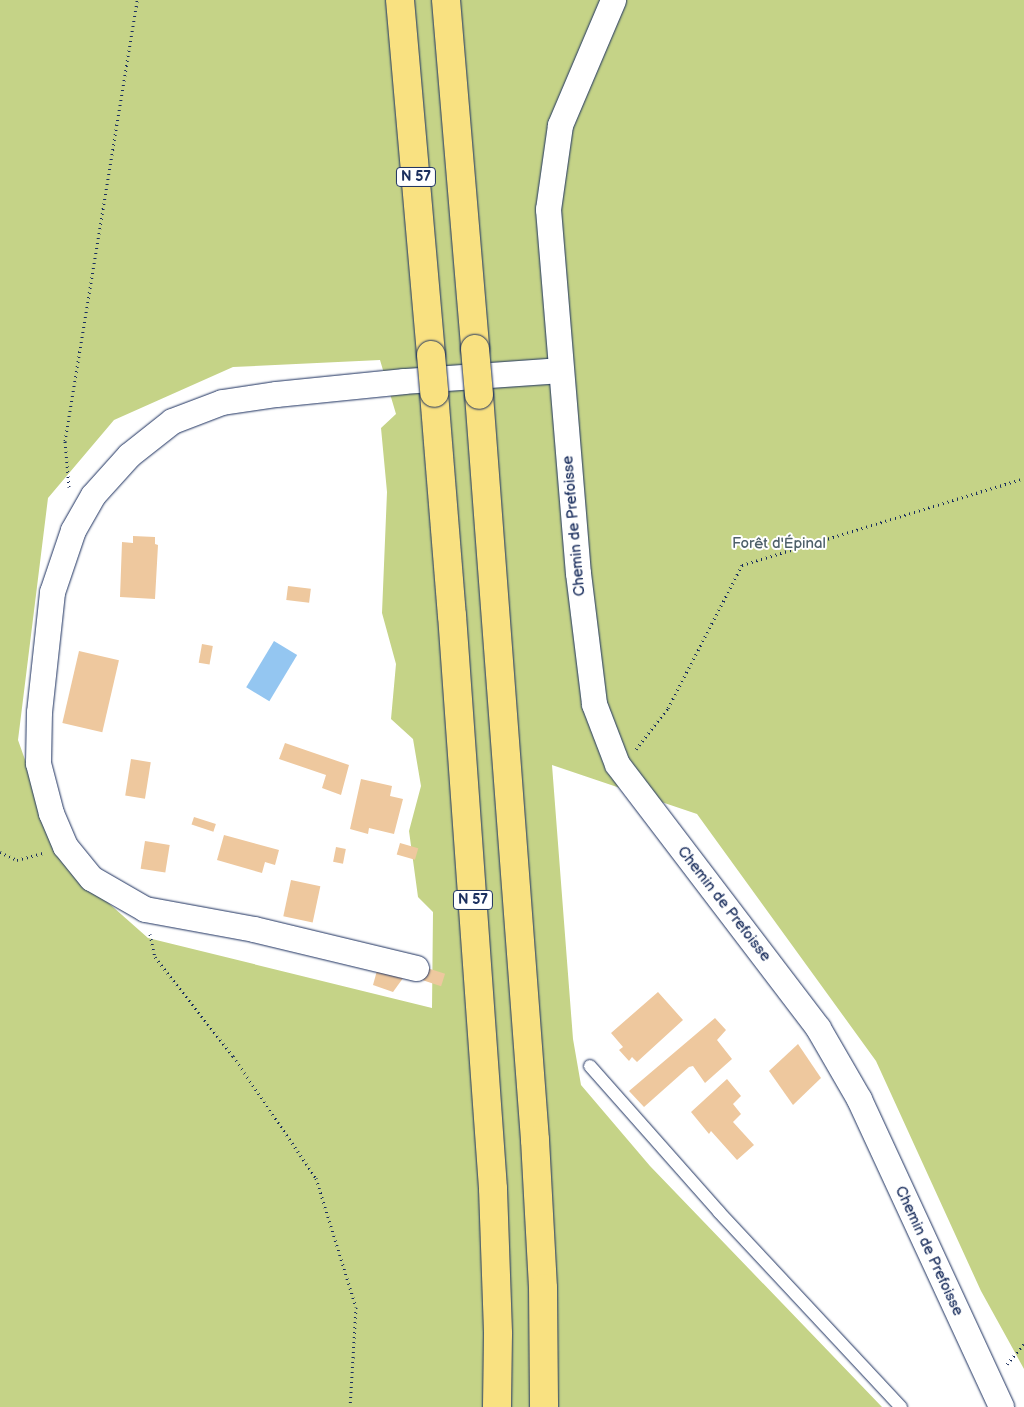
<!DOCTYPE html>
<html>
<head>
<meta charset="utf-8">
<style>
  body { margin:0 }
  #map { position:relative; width:1024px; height:1407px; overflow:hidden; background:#fff; font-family:"Balsamiq Sans",sans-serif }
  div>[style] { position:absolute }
  .green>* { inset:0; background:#c5d387 }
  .water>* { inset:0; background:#94c6f1; transform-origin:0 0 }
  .building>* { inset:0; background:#eec89e; transform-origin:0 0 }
  .path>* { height:3px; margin-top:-1.5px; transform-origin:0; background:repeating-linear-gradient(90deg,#1b2f5e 0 1px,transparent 0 5px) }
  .roads { filter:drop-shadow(0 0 1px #1b2f5e) drop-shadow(0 0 1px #1b2f5e) }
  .service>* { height:12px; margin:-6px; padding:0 6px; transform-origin:6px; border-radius:6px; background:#fff }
  .minor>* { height:25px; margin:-12.5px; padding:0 12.5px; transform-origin:12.5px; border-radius:12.5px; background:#fff }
  .trunk>* { height:28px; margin:-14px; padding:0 14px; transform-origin:14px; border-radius:14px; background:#f9e181 }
  .bridges { filter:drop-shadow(0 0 1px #1b2f5e) drop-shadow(0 0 1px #1b2f5e) }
  .trunk-bridge>* { height:28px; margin:-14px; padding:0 14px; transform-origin:14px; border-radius:14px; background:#f9e181 }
  span { translate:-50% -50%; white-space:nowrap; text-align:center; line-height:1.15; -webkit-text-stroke:4px #fff; paint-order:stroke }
  .shield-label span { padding:1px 4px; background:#fff; border:1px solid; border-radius:4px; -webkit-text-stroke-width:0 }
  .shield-label { font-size:14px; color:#1b2f5e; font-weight:700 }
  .street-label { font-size:15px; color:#1b2f5e }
  .park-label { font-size:15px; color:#4e606a }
</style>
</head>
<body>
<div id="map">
  <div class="green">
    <i style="clip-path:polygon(evenodd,0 0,1024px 0,1024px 1369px,981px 1291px,876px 1061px,697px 814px,552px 765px,573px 1039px,581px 1085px,650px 1166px,882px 1407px,0 1407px,0 0,380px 360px,396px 414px,381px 428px,387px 492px,382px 613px,396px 664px,391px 719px,413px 739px,421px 786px,409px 831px,418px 897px,433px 912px,432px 1008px,148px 938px,61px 861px,18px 740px,48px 498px,114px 420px,233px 367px,380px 360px)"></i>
  </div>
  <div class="water">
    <i style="left:274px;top:641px;width:27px;height:54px;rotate:31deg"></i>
  </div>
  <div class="building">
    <i style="clip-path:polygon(133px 536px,155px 537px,155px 544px,158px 545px,155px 599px,120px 597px,122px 542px,133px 543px)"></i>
    <i style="left:288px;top:586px;width:23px;height:14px;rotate:7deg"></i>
    <i style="left:202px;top:644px;width:11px;height:19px;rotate:10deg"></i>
    <i style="left:79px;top:651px;width:41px;height:74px;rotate:13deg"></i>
    <i style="clip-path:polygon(285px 743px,349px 765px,341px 795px,322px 788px,326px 775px,279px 759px)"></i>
    <i style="left:131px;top:759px;width:20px;height:37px;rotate:9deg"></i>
    <i style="clip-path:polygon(361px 779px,392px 786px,390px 796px,403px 799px,394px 834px,369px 828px,368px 834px,350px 829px)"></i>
    <i style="left:194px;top:817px;width:23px;height:8px;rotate:18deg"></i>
    <i style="clip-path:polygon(224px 835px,279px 850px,275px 865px,265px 862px,262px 873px,217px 860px)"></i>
    <i style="left:145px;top:841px;width:25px;height:28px;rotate:9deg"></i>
    <i style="left:400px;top:843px;width:19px;height:12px;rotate:16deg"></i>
    <i style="left:336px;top:847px;width:10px;height:15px;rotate:11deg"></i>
    <i style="left:291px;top:880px;width:30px;height:37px;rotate:12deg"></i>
    <i style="clip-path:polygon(378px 967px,406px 974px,393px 992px,373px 985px)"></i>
    <i style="left:427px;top:968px;width:19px;height:13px;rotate:18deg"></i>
    <i style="clip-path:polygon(658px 992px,683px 1020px,637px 1062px,632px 1057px,629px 1061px,619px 1050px,623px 1047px,611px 1033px)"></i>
    <i style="clip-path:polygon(715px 1018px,726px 1030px,717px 1040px,732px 1059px,705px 1083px,693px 1066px,689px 1067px,644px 1107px,629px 1091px)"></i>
    <i style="clip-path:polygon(798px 1044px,821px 1078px,793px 1105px,769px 1071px)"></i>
    <i style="clip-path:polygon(727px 1079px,741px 1096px,733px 1104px,741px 1114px,733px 1122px,754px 1145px,737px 1160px,711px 1131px,709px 1134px,691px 1112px)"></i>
  </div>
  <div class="path">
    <i style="left:69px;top:487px;width:46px;rotate:-95deg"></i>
    <i style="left:65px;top:441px;width:447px;rotate:-80.7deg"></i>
    <i style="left:636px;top:749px;width:52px;rotate:-52deg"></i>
    <i style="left:668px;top:708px;width:161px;rotate:-62.6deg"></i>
    <i style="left:742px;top:565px;width:295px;rotate:-17.1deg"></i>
    <i style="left:0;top:852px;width:19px;rotate:25deg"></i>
    <i style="left:17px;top:860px;width:27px;rotate:-15deg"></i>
    <i style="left:150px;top:934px;width:24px;rotate:78deg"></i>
    <i style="left:155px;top:957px;width:126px;rotate:51.8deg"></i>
    <i style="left:233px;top:1056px;width:148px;rotate:55.8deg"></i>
    <i style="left:316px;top:1178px;width:135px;rotate:72.8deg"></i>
    <i style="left:356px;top:1307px;width:100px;rotate:93.4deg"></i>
    <i style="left:1007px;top:1364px;width:26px;rotate:-50deg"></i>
  </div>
  <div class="roads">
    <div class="service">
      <i style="left:590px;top:1066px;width:195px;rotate:48.5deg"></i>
      <i style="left:719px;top:1212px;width:267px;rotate:47deg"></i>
    </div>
    <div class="minor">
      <i style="left:613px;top:0;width:136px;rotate:113deg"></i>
      <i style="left:560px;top:125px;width:85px;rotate:98.1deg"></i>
      <i style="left:548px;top:209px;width:365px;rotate:85.3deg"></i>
      <i style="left:578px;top:573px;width:132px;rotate:83deg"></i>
      <i style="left:594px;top:704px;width:64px;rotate:69deg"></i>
      <i style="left:617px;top:764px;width:332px;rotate:52.7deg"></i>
      <i style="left:818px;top:1028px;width:82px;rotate:60deg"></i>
      <i style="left:859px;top:1099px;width:339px;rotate:65.2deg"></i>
      <i style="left:416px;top:968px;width:167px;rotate:-166.5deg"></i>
      <i style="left:254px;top:929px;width:111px;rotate:-169.6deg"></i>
      <i style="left:145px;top:909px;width:62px;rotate:-150.1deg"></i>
      <i style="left:91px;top:878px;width:41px;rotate:-129.1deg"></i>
      <i style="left:65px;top:846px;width:36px;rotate:-113deg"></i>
      <i style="left:51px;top:813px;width:52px;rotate:-104.6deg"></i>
      <i style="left:38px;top:763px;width:51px;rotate:-88.9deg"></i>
      <i style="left:39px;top:712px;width:121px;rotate:-83.8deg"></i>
      <i style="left:52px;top:592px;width:65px;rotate:-71.3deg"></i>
      <i style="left:73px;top:530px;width:40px;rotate:-60.3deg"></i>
      <i style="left:93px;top:495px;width:54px;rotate:-48deg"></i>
      <i style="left:129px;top:455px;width:55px;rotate:-38.3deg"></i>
      <i style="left:172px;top:421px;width:53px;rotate:-20.8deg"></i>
      <i style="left:222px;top:402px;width:55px;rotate:-8.4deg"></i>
      <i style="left:276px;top:394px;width:129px;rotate:-5.8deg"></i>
      <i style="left:404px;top:381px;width:156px;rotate:-4deg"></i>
    </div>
    <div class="trunk">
      <i style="left:400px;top:0;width:356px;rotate:85deg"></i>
      <i style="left:446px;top:0;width:350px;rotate:85.2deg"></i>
      <i style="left:434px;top:393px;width:223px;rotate:85.4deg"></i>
      <i style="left:452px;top:615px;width:575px;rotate:85.91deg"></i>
      <i style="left:493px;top:1189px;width:145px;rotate:88deg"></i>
      <i style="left:498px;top:1334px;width:73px;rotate:90.8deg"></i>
      <i style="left:479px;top:395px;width:747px;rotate:85.7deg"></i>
      <i style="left:535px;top:1140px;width:148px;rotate:86.9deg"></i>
      <i style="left:543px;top:1288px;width:119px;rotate:89.5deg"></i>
    </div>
  </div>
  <div class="bridges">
    <div class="trunk-bridge">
      <i style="left:475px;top:349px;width:46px;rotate:85deg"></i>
      <i style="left:431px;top:355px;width:38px;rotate:85deg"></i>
    </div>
  </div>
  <div class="shield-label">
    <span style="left:416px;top:177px">N 57</span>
    <span style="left:473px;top:900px">N 57</span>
  </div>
  <div class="street-label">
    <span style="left:574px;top:526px;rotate:-95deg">Chemin de Prefoisse</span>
    <span style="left:724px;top:904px;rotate:52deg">Chemin de Prefoisse</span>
    <span style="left:929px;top:1251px;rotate:65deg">Chemin de Prefoisse</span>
  </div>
  <div class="park-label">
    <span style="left:779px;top:544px">Forêt d'Épinal</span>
  </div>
</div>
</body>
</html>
